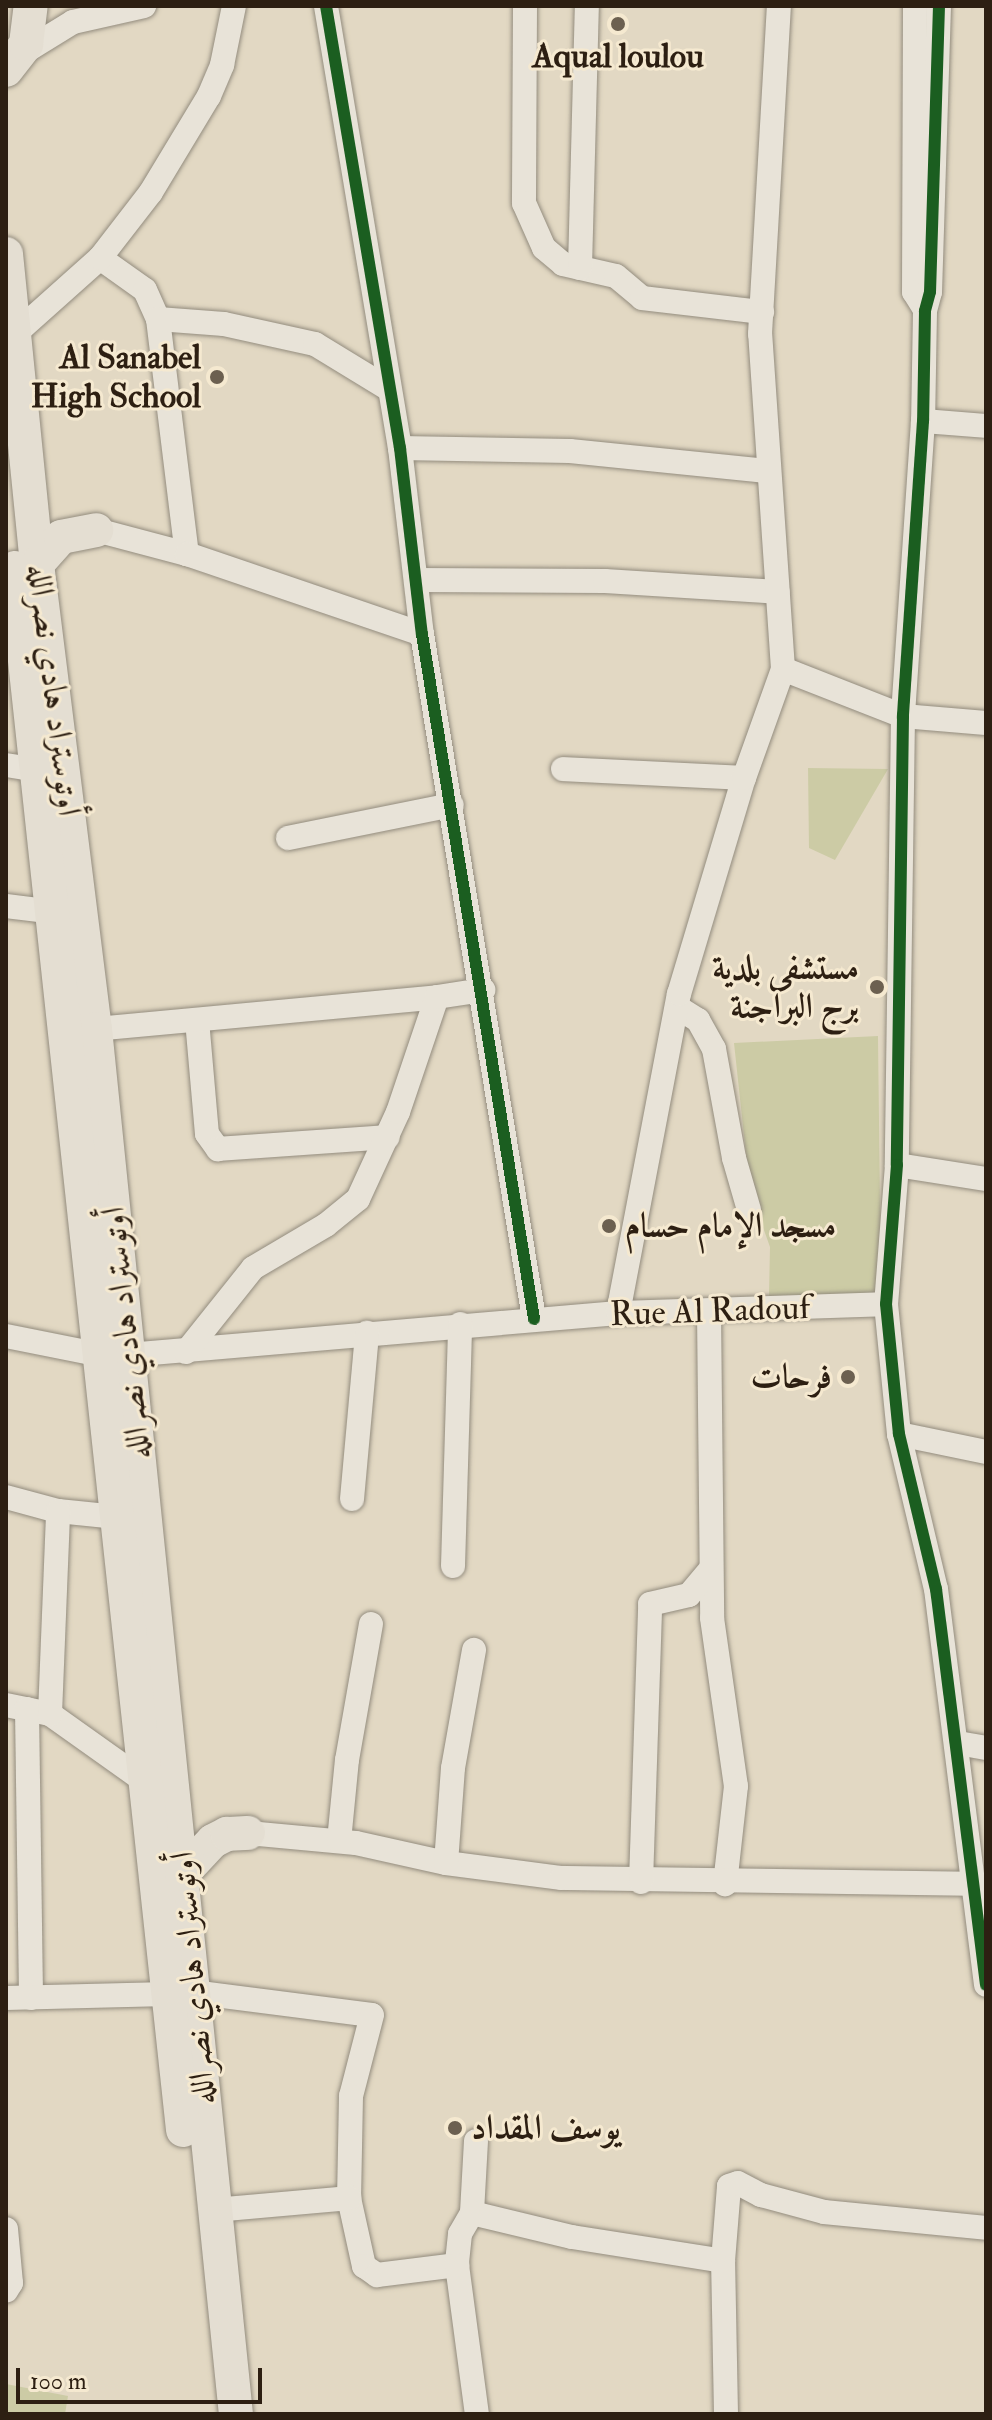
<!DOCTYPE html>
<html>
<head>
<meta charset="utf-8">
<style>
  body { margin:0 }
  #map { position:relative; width:992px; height:2420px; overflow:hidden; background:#e2d8c3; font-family:"IM FELL Double Pica",Amiri,serif }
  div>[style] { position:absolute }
  .green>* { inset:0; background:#cccba5 }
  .roads { filter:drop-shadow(0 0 2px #938c7e) drop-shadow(0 0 2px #938c7e) }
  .minor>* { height:24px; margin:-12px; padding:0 12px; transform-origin:12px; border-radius:12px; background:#e8e3d8 }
  .highway>* { height:34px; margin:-17px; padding:0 17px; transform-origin:17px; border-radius:17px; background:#e4ded2 }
  .cycleway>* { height:12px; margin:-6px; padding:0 6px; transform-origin:6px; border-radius:6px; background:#1b5e20 }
  .dots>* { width:22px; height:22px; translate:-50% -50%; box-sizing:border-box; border:4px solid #f5e9d0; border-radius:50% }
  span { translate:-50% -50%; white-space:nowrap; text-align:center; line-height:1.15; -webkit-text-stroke:6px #f5e9d0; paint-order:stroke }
  .poi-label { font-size:34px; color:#2d1f12; font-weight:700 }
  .right { translate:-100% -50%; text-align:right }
  .left { translate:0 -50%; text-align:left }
  .street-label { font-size:34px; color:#2d1f12 }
  .frame { position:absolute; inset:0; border:8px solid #2d1f12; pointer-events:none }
  .scale { position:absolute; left:16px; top:2368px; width:246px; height:36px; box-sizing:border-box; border:4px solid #2d1f12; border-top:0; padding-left:10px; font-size:24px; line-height:28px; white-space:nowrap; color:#2d1f12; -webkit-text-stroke:6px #f5e9d0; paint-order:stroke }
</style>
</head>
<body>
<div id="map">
  <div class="green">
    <i style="clip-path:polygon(808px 768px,888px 769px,835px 860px,809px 848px)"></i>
    <i style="clip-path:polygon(878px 1036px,881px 1295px,769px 1296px,770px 1247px,750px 1191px,734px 1043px)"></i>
    <i style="clip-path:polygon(6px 2384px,68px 2396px,65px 2414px,6px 2414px)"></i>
  </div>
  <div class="roads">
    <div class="minor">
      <i style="left:326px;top:6px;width:448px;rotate:80.5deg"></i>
      <i style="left:400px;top:448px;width:187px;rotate:83.3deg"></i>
      <i style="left:422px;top:634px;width:694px;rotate:80.71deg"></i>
      <i style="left:525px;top:6px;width:197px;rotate:90.3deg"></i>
      <i style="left:524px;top:203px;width:49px;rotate:66deg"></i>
      <i style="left:544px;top:248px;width:25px;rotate:40deg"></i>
      <i style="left:563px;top:264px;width:54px;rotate:12.8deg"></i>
      <i style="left:616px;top:276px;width:34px;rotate:40deg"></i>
      <i style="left:642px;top:298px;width:121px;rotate:6.7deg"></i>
      <i style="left:915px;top:6px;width:286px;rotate:90.2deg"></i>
      <i style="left:914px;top:292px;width:15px;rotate:58deg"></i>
      <i style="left:939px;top:6px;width:286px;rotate:91.8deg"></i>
      <i style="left:930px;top:292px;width:20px;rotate:105deg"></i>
      <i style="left:925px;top:311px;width:110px;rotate:91deg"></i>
      <i style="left:923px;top:421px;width:296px;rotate:93.9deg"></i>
      <i style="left:903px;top:716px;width:449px;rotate:90.8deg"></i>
      <i style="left:897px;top:1165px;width:139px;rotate:94.5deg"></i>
      <i style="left:886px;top:1304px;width:131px;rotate:84.3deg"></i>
      <i style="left:899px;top:1434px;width:159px;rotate:76.6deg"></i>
      <i style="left:936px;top:1589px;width:399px;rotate:82.8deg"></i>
      <i style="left:21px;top:54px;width:61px;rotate:-31.6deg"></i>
      <i style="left:73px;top:22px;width:73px;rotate:-12.7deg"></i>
      <i style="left:100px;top:258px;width:55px;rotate:35.4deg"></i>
      <i style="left:145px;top:290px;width:32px;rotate:66deg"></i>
      <i style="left:158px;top:319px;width:237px;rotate:83deg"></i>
      <i style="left:580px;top:268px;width:262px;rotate:-88.5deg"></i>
      <i style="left:158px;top:319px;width:66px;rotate:4.3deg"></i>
      <i style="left:224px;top:324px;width:93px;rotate:12.4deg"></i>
      <i style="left:315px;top:344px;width:84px;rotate:31.4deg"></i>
      <i style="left:16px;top:333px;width:113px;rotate:-41.8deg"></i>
      <i style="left:100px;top:258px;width:83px;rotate:-52.3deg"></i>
      <i style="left:151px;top:192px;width:112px;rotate:-58.9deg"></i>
      <i style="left:209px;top:96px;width:34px;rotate:-67deg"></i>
      <i style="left:222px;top:65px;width:60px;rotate:-78.5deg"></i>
      <i style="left:923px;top:421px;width:63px;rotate:4.5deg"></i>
      <i style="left:400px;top:448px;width:170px;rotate:1deg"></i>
      <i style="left:570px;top:451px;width:198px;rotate:5.8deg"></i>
      <i style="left:96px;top:530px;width:94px;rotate:14.8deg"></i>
      <i style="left:187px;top:554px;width:248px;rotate:18.8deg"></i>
      <i style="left:417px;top:580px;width:188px;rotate:0.3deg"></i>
      <i style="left:605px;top:581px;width:173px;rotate:3.6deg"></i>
      <i style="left:783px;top:669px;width:129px;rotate:21.4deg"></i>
      <i style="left:903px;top:716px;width:83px;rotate:4.8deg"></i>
      <i style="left:6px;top:765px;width:31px;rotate:9deg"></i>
      <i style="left:563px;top:769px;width:181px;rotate:2.8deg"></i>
      <i style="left:288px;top:838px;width:167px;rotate:-11.4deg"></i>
      <i style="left:6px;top:906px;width:48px;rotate:7.1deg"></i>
      <i style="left:677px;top:1007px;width:25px;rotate:32deg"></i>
      <i style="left:698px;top:1020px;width:33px;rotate:61deg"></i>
      <i style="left:714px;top:1049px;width:111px;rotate:79.6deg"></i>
      <i style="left:734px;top:1158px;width:54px;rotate:73.9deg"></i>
      <i style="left:197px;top:1020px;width:114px;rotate:85deg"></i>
      <i style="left:207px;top:1134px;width:19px;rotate:54deg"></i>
      <i style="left:218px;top:1149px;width:170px;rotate:-4deg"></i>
      <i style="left:95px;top:1029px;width:343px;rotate:-5.3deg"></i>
      <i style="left:897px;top:1165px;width:90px;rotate:8.9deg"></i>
      <i style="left:709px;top:1311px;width:307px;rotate:89.4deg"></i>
      <i style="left:712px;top:1618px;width:170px;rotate:81.9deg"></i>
      <i style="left:736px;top:1786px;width:99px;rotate:96.4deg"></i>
      <i style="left:618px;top:1313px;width:325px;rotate:-79.2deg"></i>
      <i style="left:679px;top:994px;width:226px;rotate:-73.3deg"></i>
      <i style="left:744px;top:778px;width:116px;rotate:-70.3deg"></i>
      <i style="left:783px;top:669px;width:336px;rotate:-93.9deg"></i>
      <i style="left:760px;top:334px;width:329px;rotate:-86.7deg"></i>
      <i style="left:6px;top:1336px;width:97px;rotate:11.3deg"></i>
      <i style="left:101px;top:1355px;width:27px"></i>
      <i style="left:128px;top:1355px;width:492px;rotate:-4.9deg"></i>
      <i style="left:618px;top:1313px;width:268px;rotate:-1.9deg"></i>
      <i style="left:186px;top:1352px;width:107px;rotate:-51.4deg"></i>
      <i style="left:253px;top:1268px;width:85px;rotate:-30.5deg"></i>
      <i style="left:326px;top:1225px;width:41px;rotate:-39.1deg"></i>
      <i style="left:358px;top:1199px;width:96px;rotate:-65.3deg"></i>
      <i style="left:398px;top:1112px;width:121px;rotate:-71.3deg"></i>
      <i style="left:437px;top:997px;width:47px;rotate:-8.7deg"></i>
      <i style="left:899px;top:1434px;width:89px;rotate:11.7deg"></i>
      <i style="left:6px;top:1497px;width:54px;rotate:15.1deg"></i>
      <i style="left:58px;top:1511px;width:59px;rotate:5.8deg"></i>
      <i style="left:352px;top:1499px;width:167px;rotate:-84.8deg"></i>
      <i style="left:453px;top:1566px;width:242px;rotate:-88.3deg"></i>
      <i style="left:6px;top:1705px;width:45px;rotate:11.6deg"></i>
      <i style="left:50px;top:1714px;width:119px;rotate:35.4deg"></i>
      <i style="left:27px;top:1709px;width:289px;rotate:89.2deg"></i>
      <i style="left:50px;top:1714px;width:203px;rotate:-87.7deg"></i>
      <i style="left:958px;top:1743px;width:28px;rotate:10deg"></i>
      <i style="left:248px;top:1833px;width:108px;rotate:5.3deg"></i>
      <i style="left:356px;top:1843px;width:92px;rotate:12.5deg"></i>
      <i style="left:446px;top:1863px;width:117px;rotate:7.4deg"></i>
      <i style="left:562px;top:1878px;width:412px;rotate:0.8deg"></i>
      <i style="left:339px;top:1841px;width:81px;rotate:-84.4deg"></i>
      <i style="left:347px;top:1760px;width:138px;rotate:-80deg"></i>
      <i style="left:446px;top:1863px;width:95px;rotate:-85.8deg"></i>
      <i style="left:453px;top:1768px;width:120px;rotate:-79.9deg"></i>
      <i style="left:641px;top:1882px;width:278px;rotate:-88.1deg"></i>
      <i style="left:650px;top:1604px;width:40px;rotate:-13deg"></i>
      <i style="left:689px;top:1595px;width:34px;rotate:-50deg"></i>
      <i style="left:192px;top:1992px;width:181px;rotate:7.3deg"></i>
      <i style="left:372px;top:2015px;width:84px;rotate:104.5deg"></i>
      <i style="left:351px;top:2096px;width:102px;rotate:91.1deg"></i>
      <i style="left:349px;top:2198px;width:70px;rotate:77.6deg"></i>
      <i style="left:364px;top:2266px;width:16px;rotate:35deg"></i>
      <i style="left:377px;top:2275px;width:81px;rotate:-7.1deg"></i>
      <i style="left:6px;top:1998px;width:162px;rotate:-1.4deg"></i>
      <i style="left:476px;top:2141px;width:72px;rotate:93.2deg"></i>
      <i style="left:472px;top:2213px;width:24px;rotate:120deg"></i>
      <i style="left:460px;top:2234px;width:31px;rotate:96deg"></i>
      <i style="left:457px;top:2265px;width:150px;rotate:82.4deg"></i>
      <i style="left:215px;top:2210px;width:135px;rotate:-5.1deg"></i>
      <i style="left:472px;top:2213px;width:103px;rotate:13.5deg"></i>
      <i style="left:572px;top:2237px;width:153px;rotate:9deg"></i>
      <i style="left:6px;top:2229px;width:54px;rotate:84.7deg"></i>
      <i style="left:11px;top:2283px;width:9px;rotate:122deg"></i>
      <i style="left:726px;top:2414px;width:153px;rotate:-91.1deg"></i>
      <i style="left:723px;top:2261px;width:75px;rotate:-85.4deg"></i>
      <i style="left:729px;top:2186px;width:9px;rotate:-18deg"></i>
      <i style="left:738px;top:2183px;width:26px;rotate:28deg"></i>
      <i style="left:761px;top:2195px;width:65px;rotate:15.1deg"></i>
      <i style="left:824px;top:2212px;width:163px;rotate:5.6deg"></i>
    </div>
    <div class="highway">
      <i style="left:6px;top:70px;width:33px;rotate:-52deg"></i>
      <i style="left:26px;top:44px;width:38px;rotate:-83deg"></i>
      <i style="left:6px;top:254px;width:312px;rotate:84.3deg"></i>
      <i style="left:37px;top:564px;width:469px;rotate:82.9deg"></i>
      <i style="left:95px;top:1029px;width:1392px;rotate:84.19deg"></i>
      <i style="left:37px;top:564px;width:36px;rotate:-48deg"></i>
      <i style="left:61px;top:537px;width:36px;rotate:-11deg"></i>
      <i style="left:15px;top:568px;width:1571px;rotate:83.86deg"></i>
      <i style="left:182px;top:1874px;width:45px;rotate:-46.8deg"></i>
      <i style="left:213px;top:1841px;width:16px;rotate:-27deg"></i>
      <i style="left:227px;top:1834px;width:21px;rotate:-3deg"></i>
    </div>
  </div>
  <div class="cycleway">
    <i style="left:326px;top:6px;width:448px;rotate:80.5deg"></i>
    <i style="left:400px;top:448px;width:187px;rotate:83.3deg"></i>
    <i style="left:422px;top:634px;width:694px;rotate:80.71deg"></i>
    <i style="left:939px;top:6px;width:286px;rotate:91.8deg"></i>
    <i style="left:930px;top:292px;width:20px;rotate:105deg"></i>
    <i style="left:925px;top:311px;width:110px;rotate:91deg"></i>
    <i style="left:923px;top:421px;width:296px;rotate:93.9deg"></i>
    <i style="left:903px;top:716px;width:449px;rotate:90.8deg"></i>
    <i style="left:897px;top:1165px;width:139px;rotate:94.5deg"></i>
    <i style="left:886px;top:1304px;width:131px;rotate:84.3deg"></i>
    <i style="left:899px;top:1434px;width:159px;rotate:76.6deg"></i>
    <i style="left:936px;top:1589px;width:399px;rotate:82.8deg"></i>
  </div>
  <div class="dots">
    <i style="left:618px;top:24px;background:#6c6050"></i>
    <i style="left:217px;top:377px;background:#6c6050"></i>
    <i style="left:877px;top:987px;background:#6c6050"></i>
    <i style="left:609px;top:1226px;background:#6c6050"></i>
    <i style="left:848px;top:1377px;background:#6c6050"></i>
    <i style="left:455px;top:2128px;background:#6c6050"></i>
  </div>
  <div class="poi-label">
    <span style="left:618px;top:57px">Aqual loulou</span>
    <span class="right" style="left:201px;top:377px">Al Sanabel<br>High School</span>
    <span class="right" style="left:859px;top:987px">مستشفی بلدیة<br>برج البراجنة</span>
    <span class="left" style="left:625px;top:1226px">مسجد الإمام حسام</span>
    <span class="right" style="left:832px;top:1377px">فرحات</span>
    <span class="left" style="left:471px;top:2128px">يوسف المقداد</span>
  </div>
  <div class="street-label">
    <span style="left:54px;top:690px;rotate:83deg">أوتوستراد هادي نصرالله</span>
    <span style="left:710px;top:1311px;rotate:-2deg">Rue Al Radouf</span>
    <span style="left:126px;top:1333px;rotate:-96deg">أوتوستراد هادي نصرالله</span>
    <span style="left:193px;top:1978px;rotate:-95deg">أوتوستراد هادي نصرالله</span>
  </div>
  <div class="frame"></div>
  <div class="scale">100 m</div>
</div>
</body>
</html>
